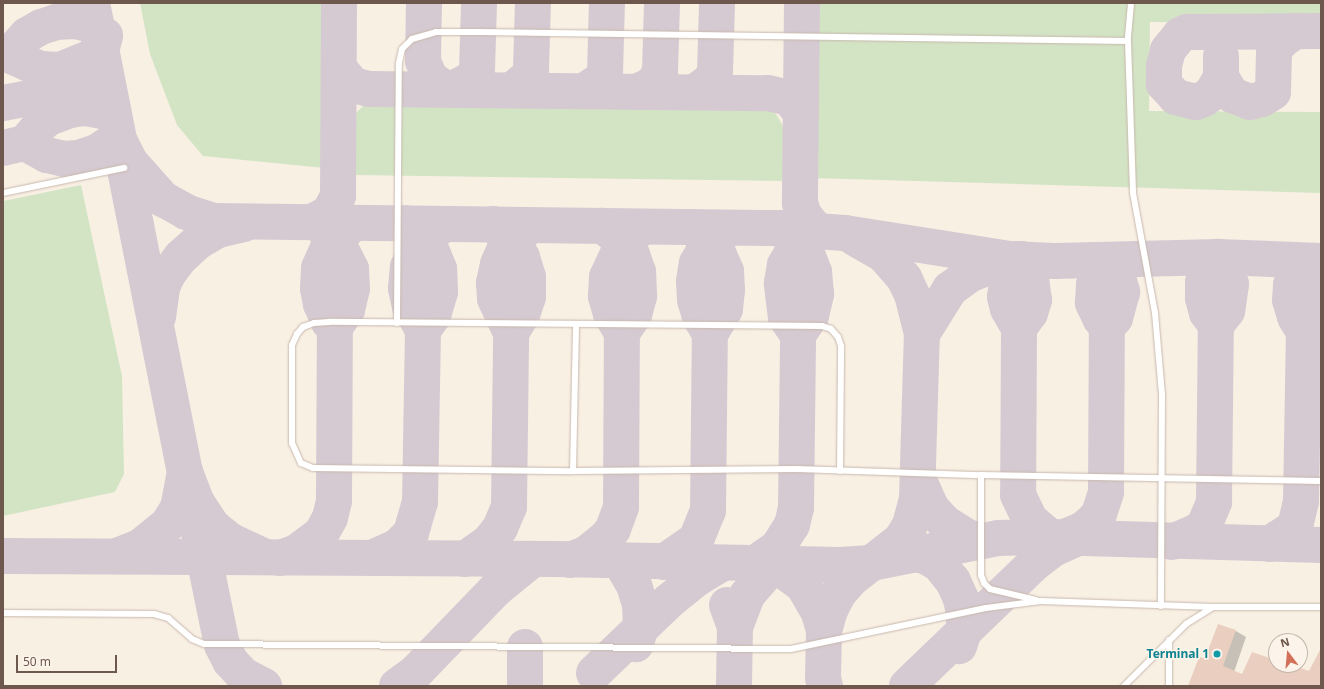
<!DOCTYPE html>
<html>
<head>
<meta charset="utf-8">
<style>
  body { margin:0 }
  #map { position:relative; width:1324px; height:689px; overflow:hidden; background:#f9f0e4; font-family:"Noto Sans",sans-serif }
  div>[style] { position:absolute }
  .green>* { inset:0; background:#d3e4c5 }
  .shadow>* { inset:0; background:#0003 }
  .taxiway>* { height:36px; margin:-18px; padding:0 18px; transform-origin:18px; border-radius:18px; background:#d6cad2 }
  .building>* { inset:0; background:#eacfc0 }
  .roads { filter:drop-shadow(0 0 1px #c8b8ac) drop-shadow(0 0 1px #c8b8ac) }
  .service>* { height:6px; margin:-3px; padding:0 3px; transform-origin:3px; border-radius:3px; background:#fff }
  .dots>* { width:11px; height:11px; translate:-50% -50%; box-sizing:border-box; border:2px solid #fcf4ea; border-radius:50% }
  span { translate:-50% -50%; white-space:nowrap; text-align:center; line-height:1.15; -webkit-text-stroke:3px #fcf4ea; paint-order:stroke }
  .culture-label { font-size:12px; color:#0d838f; font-weight:700 }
  .right { translate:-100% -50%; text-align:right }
  .frame { position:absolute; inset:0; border:4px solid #6e584d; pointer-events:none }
  .north { position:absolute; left:1268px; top:633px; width:40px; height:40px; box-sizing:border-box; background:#fcf4ea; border:1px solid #c3b6ab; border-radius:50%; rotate:344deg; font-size:11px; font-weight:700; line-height:16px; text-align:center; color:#6e584d }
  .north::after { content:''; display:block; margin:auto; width:14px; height:18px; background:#d2705a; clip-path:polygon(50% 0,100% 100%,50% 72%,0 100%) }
  .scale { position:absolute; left:16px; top:655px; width:101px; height:18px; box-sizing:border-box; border:2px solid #6e584d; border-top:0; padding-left:5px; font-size:12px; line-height:14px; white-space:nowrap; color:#6e584d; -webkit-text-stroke:3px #fcf4ea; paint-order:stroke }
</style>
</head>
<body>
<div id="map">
  <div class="green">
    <i style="clip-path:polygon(140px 3px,323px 3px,324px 168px,203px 156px,177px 125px,150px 54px)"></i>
    <i style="clip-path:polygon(812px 3px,1321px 3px,1321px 23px,1150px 22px,1149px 111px,1321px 112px,1321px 193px,812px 178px)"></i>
    <i style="clip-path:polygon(386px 97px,745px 102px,763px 106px,776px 114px,786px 131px,786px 174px,783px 181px,354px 175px,346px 166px,345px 138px,350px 119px,365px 104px)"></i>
    <i style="clip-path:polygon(81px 185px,122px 376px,124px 474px,115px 492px,3px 516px,3px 201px)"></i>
  </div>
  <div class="shadow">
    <i style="clip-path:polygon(1236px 631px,1246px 637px,1234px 672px,1242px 675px,1276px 661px,1276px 665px,1289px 665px,1309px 672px,1321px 662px,1321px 686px,1189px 686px,1206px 659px)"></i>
  </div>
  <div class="taxiway">
    <i style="left:92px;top:3px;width:478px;rotate:78.8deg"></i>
    <i style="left:185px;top:472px;width:31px;rotate:69deg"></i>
    <i style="left:196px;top:501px;width:30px;rotate:57deg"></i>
    <i style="left:212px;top:526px;width:22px;rotate:39deg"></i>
    <i style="left:229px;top:540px;width:35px;rotate:25deg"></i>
    <i style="left:424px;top:3px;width:58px;rotate:91deg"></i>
    <i style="left:423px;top:61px;width:18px;rotate:68deg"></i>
    <i style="left:430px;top:78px;width:19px;rotate:35deg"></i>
    <i style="left:802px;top:3px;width:200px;rotate:90.6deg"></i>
    <i style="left:800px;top:203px;width:13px;rotate:72deg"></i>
    <i style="left:804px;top:215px;width:21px;rotate:51deg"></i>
    <i style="left:9px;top:55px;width:34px;rotate:24deg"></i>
    <i style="left:40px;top:69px;width:20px;rotate:3deg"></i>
    <i style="left:60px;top:70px;width:32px;rotate:-22deg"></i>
    <i style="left:9px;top:55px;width:27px;rotate:-48deg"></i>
    <i style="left:27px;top:35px;width:16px;rotate:-30deg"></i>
    <i style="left:41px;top:27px;width:16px;rotate:-18deg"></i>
    <i style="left:56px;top:22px;width:19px;rotate:-3deg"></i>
    <i style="left:75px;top:21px;width:22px;rotate:13deg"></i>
    <i style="left:1221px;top:56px;width:21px;rotate:90deg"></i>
    <i style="left:1221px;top:77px;width:21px;rotate:59deg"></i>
    <i style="left:1232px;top:95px;width:19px;rotate:21deg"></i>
    <i style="left:1250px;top:102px;width:12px;rotate:-14deg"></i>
    <i style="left:1262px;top:99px;width:13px;rotate:-32deg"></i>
    <i style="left:1273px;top:92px;width:41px;rotate:-88.6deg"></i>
    <i style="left:1274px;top:51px;width:11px;rotate:-56deg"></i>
    <i style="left:1280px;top:42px;width:19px;rotate:-36deg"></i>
    <i style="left:339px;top:68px;width:22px;rotate:51deg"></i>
    <i style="left:353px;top:85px;width:16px;rotate:14deg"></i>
    <i style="left:369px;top:89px;width:399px;rotate:0.6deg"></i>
    <i style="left:768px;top:93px;width:22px;rotate:13deg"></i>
    <i style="left:789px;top:98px;width:19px;rotate:51deg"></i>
    <i style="left:1221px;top:77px;width:18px;rotate:119deg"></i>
    <i style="left:1212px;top:93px;width:10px;rotate:143deg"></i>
    <i style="left:1204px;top:99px;width:9px;rotate:159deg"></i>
    <i style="left:1196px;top:102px;width:21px;rotate:-166deg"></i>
    <i style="left:1176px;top:97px;width:18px;rotate:-133deg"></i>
    <i style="left:1164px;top:84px;width:18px;rotate:-90deg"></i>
    <i style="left:1164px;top:66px;width:16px;rotate:-76deg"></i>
    <i style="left:1168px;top:50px;width:19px;rotate:-51deg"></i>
    <i style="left:1180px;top:35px;width:8px;rotate:-23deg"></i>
    <i style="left:1187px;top:32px;width:134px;rotate:-0.4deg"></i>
    <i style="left:453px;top:89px;width:21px;rotate:-28deg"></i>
    <i style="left:472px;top:79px;width:9px;rotate:-58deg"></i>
    <i style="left:477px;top:71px;width:68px;rotate:-88.3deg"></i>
    <i style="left:512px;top:90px;width:21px;rotate:-39deg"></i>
    <i style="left:528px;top:77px;width:9px;rotate:-69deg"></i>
    <i style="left:531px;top:69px;width:66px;rotate:-88.3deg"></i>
    <i style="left:584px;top:91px;width:20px;rotate:-33deg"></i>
    <i style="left:601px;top:80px;width:8px;rotate:-60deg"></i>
    <i style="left:605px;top:73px;width:70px;rotate:-88.4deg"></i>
    <i style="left:636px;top:92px;width:13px;rotate:-23deg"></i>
    <i style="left:648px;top:87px;width:11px;rotate:-41deg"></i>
    <i style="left:656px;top:80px;width:10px;rotate:-66deg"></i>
    <i style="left:660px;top:71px;width:68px;rotate:-88.3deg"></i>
    <i style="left:695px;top:92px;width:19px;rotate:-36deg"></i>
    <i style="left:710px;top:81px;width:10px;rotate:-61deg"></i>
    <i style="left:715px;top:72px;width:69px;rotate:-88.3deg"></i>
    <i style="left:3px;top:103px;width:53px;rotate:-10.9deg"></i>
    <i style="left:55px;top:93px;width:18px;rotate:-27deg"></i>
    <i style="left:71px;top:85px;width:19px;rotate:-36deg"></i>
    <i style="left:86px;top:74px;width:16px;rotate:-55deg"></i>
    <i style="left:95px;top:61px;width:12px;rotate:-59deg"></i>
    <i style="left:101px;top:51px;width:16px;rotate:-75deg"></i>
    <i style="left:118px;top:138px;width:27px;rotate:63deg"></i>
    <i style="left:130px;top:162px;width:50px;rotate:48.3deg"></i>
    <i style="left:163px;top:199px;width:26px;rotate:29deg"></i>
    <i style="left:186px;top:212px;width:28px;rotate:18deg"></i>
    <i style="left:213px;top:221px;width:559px;rotate:0.72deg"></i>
    <i style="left:772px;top:228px;width:73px;rotate:3.9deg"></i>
    <i style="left:845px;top:233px;width:167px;rotate:9deg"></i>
    <i style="left:1010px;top:259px;width:45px;rotate:2.5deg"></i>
    <i style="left:1055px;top:261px;width:163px;rotate:-1.4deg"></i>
    <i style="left:1218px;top:257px;width:103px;rotate:2.2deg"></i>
    <i style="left:25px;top:143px;width:25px;rotate:29deg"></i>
    <i style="left:47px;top:155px;width:17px;rotate:13deg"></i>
    <i style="left:64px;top:159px;width:14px;rotate:-4deg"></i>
    <i style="left:78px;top:158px;width:20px;rotate:-18deg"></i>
    <i style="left:97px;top:152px;width:25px;rotate:-34deg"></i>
    <i style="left:3px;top:148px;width:23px;rotate:-13deg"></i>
    <i style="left:25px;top:143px;width:25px;rotate:-50deg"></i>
    <i style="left:41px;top:124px;width:10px;rotate:-37deg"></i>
    <i style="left:49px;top:118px;width:22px;rotate:-21deg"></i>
    <i style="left:70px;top:110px;width:15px;rotate:-8deg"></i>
    <i style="left:85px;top:108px;width:28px;rotate:10deg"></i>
    <i style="left:312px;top:222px;width:19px;rotate:-28deg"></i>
    <i style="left:329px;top:213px;width:19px;rotate:-62deg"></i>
    <i style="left:338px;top:196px;width:193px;rotate:-89.7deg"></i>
    <i style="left:158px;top:317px;width:30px;rotate:-82deg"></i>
    <i style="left:162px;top:287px;width:14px;rotate:-65deg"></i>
    <i style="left:168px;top:274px;width:21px;rotate:-53deg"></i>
    <i style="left:181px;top:257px;width:24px;rotate:-42deg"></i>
    <i style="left:199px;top:241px;width:22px;rotate:-30deg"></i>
    <i style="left:218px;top:230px;width:27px;rotate:-13deg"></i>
    <i style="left:335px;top:327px;width:8px;rotate:-140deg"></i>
    <i style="left:329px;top:322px;width:20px;rotate:-114deg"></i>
    <i style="left:321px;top:304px;width:16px;rotate:-101deg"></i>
    <i style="left:318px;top:288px;width:20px;rotate:-87deg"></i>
    <i style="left:319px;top:268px;width:20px;rotate:-66deg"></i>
    <i style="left:327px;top:250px;width:35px;rotate:-46deg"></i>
    <i style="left:1019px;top:328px;width:19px;rotate:-54deg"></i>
    <i style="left:1030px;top:313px;width:14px;rotate:-73deg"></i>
    <i style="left:1034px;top:300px;width:28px;rotate:-98deg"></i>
    <i style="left:1030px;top:272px;width:16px;rotate:-125deg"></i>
    <i style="left:1021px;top:259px;width:12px;rotate:132deg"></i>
    <i style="left:1013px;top:268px;width:16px;rotate:112deg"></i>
    <i style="left:1007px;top:283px;width:14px;rotate:98deg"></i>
    <i style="left:1005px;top:297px;width:12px;rotate:76deg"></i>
    <i style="left:1008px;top:309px;width:22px;rotate:60deg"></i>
    <i style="left:1019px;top:328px;width:167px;rotate:90.3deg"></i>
    <i style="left:1018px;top:495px;width:28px;rotate:64deg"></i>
    <i style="left:1030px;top:520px;width:26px;rotate:40deg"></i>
    <i style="left:423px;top:330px;width:26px;rotate:-119deg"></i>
    <i style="left:410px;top:307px;width:19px;rotate:-102deg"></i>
    <i style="left:406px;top:288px;width:21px;rotate:-85deg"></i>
    <i style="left:408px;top:267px;width:22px;rotate:-66deg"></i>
    <i style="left:417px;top:247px;width:32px;rotate:-41deg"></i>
    <i style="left:511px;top:333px;width:38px;rotate:-115deg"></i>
    <i style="left:495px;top:298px;width:15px;rotate:-94deg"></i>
    <i style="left:494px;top:283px;width:19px;rotate:-78deg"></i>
    <i style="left:498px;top:264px;width:17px;rotate:-66deg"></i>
    <i style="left:505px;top:248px;width:30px;rotate:-42deg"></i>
    <i style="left:622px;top:333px;width:22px;rotate:-120deg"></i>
    <i style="left:611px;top:314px;width:19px;rotate:-106deg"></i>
    <i style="left:606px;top:296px;width:19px;rotate:-87deg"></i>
    <i style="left:607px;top:277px;width:38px;rotate:-65deg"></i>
    <i style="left:623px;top:242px;width:20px;rotate:-37deg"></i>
    <i style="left:710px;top:334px;width:20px;rotate:-120deg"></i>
    <i style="left:700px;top:317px;width:18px;rotate:-106deg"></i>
    <i style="left:695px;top:300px;width:19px;rotate:-93deg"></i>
    <i style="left:694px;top:281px;width:18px;rotate:-81deg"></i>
    <i style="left:697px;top:263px;width:14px;rotate:-60deg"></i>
    <i style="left:704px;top:251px;width:32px;rotate:-44deg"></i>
    <i style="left:922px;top:334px;width:53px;rotate:-58.1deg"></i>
    <i style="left:950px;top:289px;width:26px;rotate:-36deg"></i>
    <i style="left:971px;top:274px;width:42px;rotate:-21deg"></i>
    <i style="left:798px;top:335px;width:21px;rotate:-125deg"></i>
    <i style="left:786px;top:318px;width:35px;rotate:-97deg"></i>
    <i style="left:782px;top:283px;width:18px;rotate:-81deg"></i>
    <i style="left:785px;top:265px;width:14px;rotate:-60deg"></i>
    <i style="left:792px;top:253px;width:31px;rotate:-48deg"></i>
    <i style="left:918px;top:478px;width:34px;rotate:66deg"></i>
    <i style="left:932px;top:509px;width:19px;rotate:47deg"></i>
    <i style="left:945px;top:523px;width:28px;rotate:32deg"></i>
    <i style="left:969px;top:538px;width:11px;rotate:10deg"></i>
    <i style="left:199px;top:533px;width:114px;rotate:78.4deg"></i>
    <i style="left:222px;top:645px;width:18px;rotate:63deg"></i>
    <i style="left:230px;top:661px;width:19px;rotate:47deg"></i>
    <i style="left:243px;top:675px;width:24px;rotate:28deg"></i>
    <i style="left:1062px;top:538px;width:22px;rotate:-22deg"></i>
    <i style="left:1082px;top:530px;width:11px;rotate:-38deg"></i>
    <i style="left:1091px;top:523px;width:12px;rotate:-48deg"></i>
    <i style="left:1099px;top:514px;width:23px;rotate:-72deg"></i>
    <i style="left:1106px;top:492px;width:165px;rotate:-89.7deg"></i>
    <i style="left:1107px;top:327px;width:11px;rotate:-128deg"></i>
    <i style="left:1100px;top:318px;width:17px;rotate:-115deg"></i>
    <i style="left:1093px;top:303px;width:18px;rotate:-87deg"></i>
    <i style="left:1094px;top:285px;width:14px;rotate:-69deg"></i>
    <i style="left:1099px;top:272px;width:15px;rotate:-53deg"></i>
    <i style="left:1108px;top:260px;width:17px;rotate:57deg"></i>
    <i style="left:1117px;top:274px;width:19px;rotate:74deg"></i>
    <i style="left:1122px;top:292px;width:27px;rotate:105deg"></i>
    <i style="left:1115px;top:318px;width:12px;rotate:132deg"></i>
    <i style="left:1172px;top:542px;width:26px;rotate:-23deg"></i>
    <i style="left:1196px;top:532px;width:10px;rotate:-37deg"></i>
    <i style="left:1204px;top:526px;width:26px;rotate:-67deg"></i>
    <i style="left:1214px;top:502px;width:177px;rotate:-89.4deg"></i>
    <i style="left:1216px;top:325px;width:15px;rotate:-127deg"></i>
    <i style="left:1207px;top:313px;width:16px;rotate:-105deg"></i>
    <i style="left:1203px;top:298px;width:16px;rotate:-90deg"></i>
    <i style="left:1203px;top:282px;width:14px;rotate:-69deg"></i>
    <i style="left:1208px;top:269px;width:16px;rotate:-50deg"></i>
    <i style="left:1218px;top:257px;width:14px;rotate:56deg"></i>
    <i style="left:1226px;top:269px;width:16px;rotate:72deg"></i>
    <i style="left:1231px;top:284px;width:27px;rotate:98deg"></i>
    <i style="left:1227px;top:311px;width:18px;rotate:128deg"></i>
    <i style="left:1269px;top:544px;width:31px;rotate:-33deg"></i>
    <i style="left:1295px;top:527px;width:27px;rotate:-77deg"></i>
    <i style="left:1301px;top:501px;width:169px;rotate:-89deg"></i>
    <i style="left:1304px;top:332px;width:17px;rotate:-121deg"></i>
    <i style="left:1295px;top:317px;width:18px;rotate:-106deg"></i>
    <i style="left:1290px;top:300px;width:15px;rotate:-86deg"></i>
    <i style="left:1291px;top:285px;width:15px;rotate:-70deg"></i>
    <i style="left:1296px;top:271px;width:13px;rotate:-48deg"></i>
    <i style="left:1305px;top:261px;width:15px;rotate:53deg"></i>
    <i style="left:1314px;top:273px;width:16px;rotate:75deg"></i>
    <i style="left:1318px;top:288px;width:16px;rotate:90deg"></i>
    <i style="left:1318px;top:304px;width:31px;rotate:117deg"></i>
    <i style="left:913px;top:554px;width:12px;rotate:9deg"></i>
    <i style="left:925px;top:556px;width:16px;rotate:30deg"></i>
    <i style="left:939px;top:564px;width:22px;rotate:51deg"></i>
    <i style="left:953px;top:581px;width:20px;rotate:66deg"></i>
    <i style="left:961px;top:599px;width:14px;rotate:78deg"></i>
    <i style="left:964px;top:613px;width:18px;rotate:90deg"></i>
    <i style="left:964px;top:631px;width:16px;rotate:108deg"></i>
    <i style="left:119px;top:555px;width:22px;rotate:-21deg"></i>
    <i style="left:140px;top:547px;width:36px;rotate:-39deg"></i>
    <i style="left:168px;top:524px;width:19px;rotate:-58deg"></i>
    <i style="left:178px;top:508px;width:37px;rotate:-79deg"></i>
    <i style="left:3px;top:556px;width:554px;rotate:0.31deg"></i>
    <i style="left:557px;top:559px;width:283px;rotate:1.2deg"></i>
    <i style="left:840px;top:565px;width:31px;rotate:-4deg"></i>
    <i style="left:871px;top:563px;width:129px;rotate:-11.1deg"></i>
    <i style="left:998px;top:538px;width:52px;rotate:-1.1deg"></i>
    <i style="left:1050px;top:537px;width:271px;rotate:1.7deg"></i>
    <i style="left:280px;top:558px;width:18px;rotate:-19deg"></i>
    <i style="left:297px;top:552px;width:30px;rotate:-37deg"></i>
    <i style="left:321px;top:534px;width:18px;rotate:-61deg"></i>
    <i style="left:330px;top:518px;width:17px;rotate:-77deg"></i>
    <i style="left:334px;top:501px;width:174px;rotate:-89.7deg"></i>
    <i style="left:335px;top:327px;width:21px;rotate:-55deg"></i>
    <i style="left:347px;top:310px;width:22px;rotate:-77deg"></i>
    <i style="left:352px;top:289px;width:20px;rotate:-93deg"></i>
    <i style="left:351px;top:269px;width:34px;rotate:-117deg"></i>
    <i style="left:336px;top:239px;width:26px;rotate:-140deg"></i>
    <i style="left:372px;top:558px;width:27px;rotate:-24deg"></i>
    <i style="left:397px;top:547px;width:20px;rotate:-45deg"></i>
    <i style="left:411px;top:533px;width:32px;rotate:-74deg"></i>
    <i style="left:420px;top:502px;width:172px;rotate:-89deg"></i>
    <i style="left:423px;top:330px;width:17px;rotate:-54deg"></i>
    <i style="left:433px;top:316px;width:25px;rotate:-74deg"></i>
    <i style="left:440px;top:292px;width:23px;rotate:-92deg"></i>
    <i style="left:439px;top:269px;width:16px;rotate:-112deg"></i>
    <i style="left:433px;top:254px;width:17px;rotate:-123deg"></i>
    <i style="left:424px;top:240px;width:25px;rotate:-138deg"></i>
    <i style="left:465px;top:559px;width:29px;rotate:-35deg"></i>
    <i style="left:489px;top:542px;width:18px;rotate:-52deg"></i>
    <i style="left:500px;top:528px;width:23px;rotate:-67deg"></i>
    <i style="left:509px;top:507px;width:174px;rotate:-89.3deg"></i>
    <i style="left:511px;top:333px;width:21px;rotate:-59deg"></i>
    <i style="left:522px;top:315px;width:19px;rotate:-72deg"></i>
    <i style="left:528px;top:297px;width:20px;rotate:-90deg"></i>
    <i style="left:528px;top:277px;width:21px;rotate:-107deg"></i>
    <i style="left:522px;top:257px;width:20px;rotate:-123deg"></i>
    <i style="left:511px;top:240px;width:24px;rotate:-138deg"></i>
    <i style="left:570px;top:560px;width:17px;rotate:-21deg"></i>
    <i style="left:586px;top:554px;width:26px;rotate:-39deg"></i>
    <i style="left:606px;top:538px;width:11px;rotate:-52deg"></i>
    <i style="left:613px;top:529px;width:23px;rotate:-70deg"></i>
    <i style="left:621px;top:507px;width:174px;rotate:-89.7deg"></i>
    <i style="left:622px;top:333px;width:22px;rotate:-56deg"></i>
    <i style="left:634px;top:315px;width:20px;rotate:-75deg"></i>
    <i style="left:639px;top:296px;width:24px;rotate:-92deg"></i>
    <i style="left:638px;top:272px;width:18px;rotate:-109deg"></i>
    <i style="left:632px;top:255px;width:16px;rotate:-125deg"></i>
    <i style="left:623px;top:242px;width:26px;rotate:-141deg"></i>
    <i style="left:620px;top:561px;width:28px;rotate:60deg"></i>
    <i style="left:634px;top:585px;width:21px;rotate:73deg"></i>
    <i style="left:640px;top:605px;width:21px;rotate:87deg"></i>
    <i style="left:641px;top:626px;width:19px;rotate:106deg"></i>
    <i style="left:664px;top:562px;width:39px;rotate:-35deg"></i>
    <i style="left:696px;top:540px;width:31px;rotate:-68deg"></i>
    <i style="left:708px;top:511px;width:177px;rotate:-89.4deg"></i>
    <i style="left:710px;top:334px;width:29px;rotate:-59deg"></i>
    <i style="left:725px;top:309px;width:19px;rotate:-84deg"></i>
    <i style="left:727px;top:290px;width:19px;rotate:-93deg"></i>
    <i style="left:726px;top:271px;width:17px;rotate:-114deg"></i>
    <i style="left:719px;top:255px;width:14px;rotate:-124deg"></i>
    <i style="left:711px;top:243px;width:25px;rotate:-140deg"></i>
    <i style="left:754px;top:564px;width:29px;rotate:-35deg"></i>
    <i style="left:778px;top:547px;width:26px;rotate:-58deg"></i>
    <i style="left:792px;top:525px;width:17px;rotate:-77deg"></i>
    <i style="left:796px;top:508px;width:173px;rotate:-89.3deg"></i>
    <i style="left:798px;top:335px;width:23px;rotate:-56deg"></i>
    <i style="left:811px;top:316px;width:23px;rotate:-77deg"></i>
    <i style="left:816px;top:294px;width:22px;rotate:-95deg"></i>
    <i style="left:814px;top:272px;width:17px;rotate:-111deg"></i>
    <i style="left:808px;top:256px;width:38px;rotate:-132deg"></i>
    <i style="left:727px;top:605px;width:23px;rotate:70deg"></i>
    <i style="left:735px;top:627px;width:59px;rotate:91deg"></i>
    <i style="left:735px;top:627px;width:34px;rotate:-69deg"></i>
    <i style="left:747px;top:595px;width:41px;rotate:-48.9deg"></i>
    <i style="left:774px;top:564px;width:36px;rotate:36deg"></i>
    <i style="left:803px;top:585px;width:32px;rotate:60deg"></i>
    <i style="left:819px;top:613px;width:19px;rotate:74deg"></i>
    <i style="left:594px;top:673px;width:104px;rotate:-43.8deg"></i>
    <i style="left:669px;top:601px;width:35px;rotate:-39deg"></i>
    <i style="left:696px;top:579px;width:31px;rotate:-31deg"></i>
    <i style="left:397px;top:686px;width:22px;rotate:-36deg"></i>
    <i style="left:415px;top:673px;width:117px;rotate:-46deg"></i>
    <i style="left:496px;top:589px;width:48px;rotate:-39deg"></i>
    <i style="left:525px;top:686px;width:39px;rotate:-90deg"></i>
    <i style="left:825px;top:686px;width:8px;rotate:-104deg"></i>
    <i style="left:823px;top:678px;width:47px;rotate:-88.8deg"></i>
    <i style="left:824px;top:631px;width:22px;rotate:-74deg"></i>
    <i style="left:830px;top:610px;width:18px;rotate:-63deg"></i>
    <i style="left:838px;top:594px;width:20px;rotate:-49deg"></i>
    <i style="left:851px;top:579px;width:63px;rotate:-38deg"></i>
    <i style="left:901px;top:540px;width:17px;rotate:-59deg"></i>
    <i style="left:910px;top:525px;width:27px;rotate:-75deg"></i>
    <i style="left:917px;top:499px;width:165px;rotate:-88.3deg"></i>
    <i style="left:922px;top:334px;width:38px;rotate:-104deg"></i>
    <i style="left:913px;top:297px;width:21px;rotate:-115deg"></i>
    <i style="left:904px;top:278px;width:30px;rotate:-131deg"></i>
    <i style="left:884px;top:255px;width:34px;rotate:-150deg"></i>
    <i style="left:907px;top:686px;width:179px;rotate:-43.9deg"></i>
    <i style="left:1036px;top:562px;width:21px;rotate:-37deg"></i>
    <i style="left:1053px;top:549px;width:24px;rotate:-24deg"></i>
  </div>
  <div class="building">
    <i style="clip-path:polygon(1218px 624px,1236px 630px,1223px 666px,1242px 674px,1252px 652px,1276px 660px,1276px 665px,1292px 665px,1309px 671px,1321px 648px,1321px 686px,1188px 686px,1199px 657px,1205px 658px)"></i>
  </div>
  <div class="roads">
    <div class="service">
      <i style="left:1131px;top:3px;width:38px;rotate:95deg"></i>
      <i style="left:1128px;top:41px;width:152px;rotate:88.1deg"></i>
      <i style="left:1133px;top:193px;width:122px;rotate:79.6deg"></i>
      <i style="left:1155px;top:313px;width:81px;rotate:85.1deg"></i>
      <i style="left:1162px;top:394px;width:212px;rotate:90.3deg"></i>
      <i style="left:3px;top:193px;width:124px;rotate:-11.7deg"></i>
      <i style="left:397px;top:323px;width:260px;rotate:-89.6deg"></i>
      <i style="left:399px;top:63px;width:14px;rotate:-78deg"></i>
      <i style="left:402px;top:49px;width:14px;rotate:-45deg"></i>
      <i style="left:412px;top:39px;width:25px;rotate:-16deg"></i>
      <i style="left:436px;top:32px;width:43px"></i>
      <i style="left:479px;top:32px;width:649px;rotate:0.79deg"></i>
      <i style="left:573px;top:471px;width:146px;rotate:-88.8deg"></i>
      <i style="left:840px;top:471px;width:125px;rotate:-89.5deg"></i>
      <i style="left:841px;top:346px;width:9px;rotate:-108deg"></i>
      <i style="left:838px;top:337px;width:11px;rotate:-131deg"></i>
      <i style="left:831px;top:329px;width:9px;rotate:-162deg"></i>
      <i style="left:822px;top:326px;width:493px;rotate:-179.5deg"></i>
      <i style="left:329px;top:322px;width:15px;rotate:176deg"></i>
      <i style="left:314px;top:323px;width:12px;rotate:160deg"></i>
      <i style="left:303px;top:327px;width:9px;rotate:131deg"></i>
      <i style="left:297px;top:334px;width:12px;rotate:114deg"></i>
      <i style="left:292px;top:345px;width:98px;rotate:90deg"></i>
      <i style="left:292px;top:443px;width:22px;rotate:66deg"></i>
      <i style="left:301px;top:463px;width:13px;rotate:23deg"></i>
      <i style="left:313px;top:468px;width:260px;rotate:0.7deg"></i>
      <i style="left:573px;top:471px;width:223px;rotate:-0.5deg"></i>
      <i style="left:796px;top:469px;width:185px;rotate:1.9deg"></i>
      <i style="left:981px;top:475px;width:340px;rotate:1deg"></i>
      <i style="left:981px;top:475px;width:100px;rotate:90deg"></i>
      <i style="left:981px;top:575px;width:9px;rotate:69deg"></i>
      <i style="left:984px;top:583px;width:8px;rotate:45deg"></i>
      <i style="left:990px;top:589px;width:47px;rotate:13.4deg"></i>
      <i style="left:3px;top:613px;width:151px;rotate:0.4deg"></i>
      <i style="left:154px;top:614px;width:15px;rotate:16deg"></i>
      <i style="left:168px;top:618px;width:32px;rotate:41deg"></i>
      <i style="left:192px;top:639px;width:13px;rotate:23deg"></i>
      <i style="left:204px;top:644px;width:587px;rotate:0.49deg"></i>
      <i style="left:791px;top:649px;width:199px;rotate:-11.9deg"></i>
      <i style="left:986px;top:608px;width:55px;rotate:-7.3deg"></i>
      <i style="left:1041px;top:601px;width:172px;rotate:2deg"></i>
      <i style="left:1169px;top:640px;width:46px;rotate:90deg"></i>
      <i style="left:1124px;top:686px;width:88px;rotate:-45deg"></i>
      <i style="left:1186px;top:624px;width:32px;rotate:-32deg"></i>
      <i style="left:1213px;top:607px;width:108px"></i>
    </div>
  </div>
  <div class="dots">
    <i style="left:1217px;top:654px;background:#0f9aa8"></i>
  </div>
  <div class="culture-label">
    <span class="right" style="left:1209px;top:654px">Terminal 1</span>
  </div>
  <div class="frame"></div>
  <div class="north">N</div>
  <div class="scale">50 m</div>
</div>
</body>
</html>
